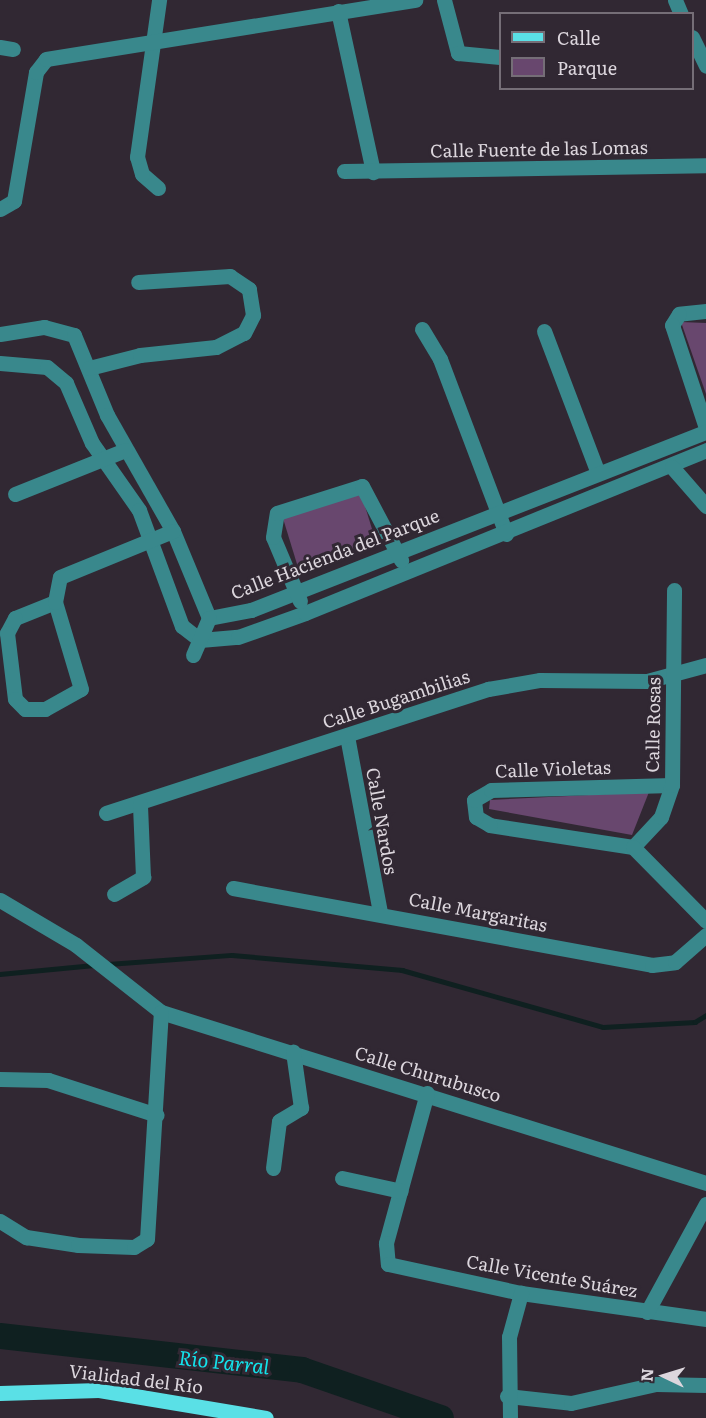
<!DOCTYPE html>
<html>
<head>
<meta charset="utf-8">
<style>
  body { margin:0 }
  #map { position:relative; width:706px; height:1418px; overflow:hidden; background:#312833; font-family:Literata,serif }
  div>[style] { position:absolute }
  .green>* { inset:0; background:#68476e; transform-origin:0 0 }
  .stream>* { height:4.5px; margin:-2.25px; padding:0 2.25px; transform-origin:2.25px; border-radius:2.25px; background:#0f2020 }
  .river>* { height:26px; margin:-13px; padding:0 13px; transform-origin:13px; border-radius:13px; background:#0f2020 }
  .minor>* { height:15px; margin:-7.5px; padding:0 7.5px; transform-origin:7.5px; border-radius:7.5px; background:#39888c }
  .major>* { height:15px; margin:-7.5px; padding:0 7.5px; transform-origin:7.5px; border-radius:7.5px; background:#5ae0e6 }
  span { translate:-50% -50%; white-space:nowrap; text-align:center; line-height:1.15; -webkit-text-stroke:6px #312833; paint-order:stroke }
  .street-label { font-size:18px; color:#dcd6dd }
  .water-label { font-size:20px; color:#13e3eb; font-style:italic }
  .legend { position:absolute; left:499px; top:12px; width:195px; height:78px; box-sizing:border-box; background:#312833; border:2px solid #756e77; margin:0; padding:8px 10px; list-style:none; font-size:18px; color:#dcd6dd }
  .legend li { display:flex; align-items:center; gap:12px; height:30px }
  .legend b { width:30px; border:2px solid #756e77 }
  .north { position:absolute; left:634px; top:1346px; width:60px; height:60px; -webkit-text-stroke:4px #312833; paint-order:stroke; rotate:274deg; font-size:16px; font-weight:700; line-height:24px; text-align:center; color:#dcd6dd }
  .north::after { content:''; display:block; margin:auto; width:21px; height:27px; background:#dcd6dd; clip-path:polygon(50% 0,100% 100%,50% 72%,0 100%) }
</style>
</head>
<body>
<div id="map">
  <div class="green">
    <i style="clip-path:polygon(681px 322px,706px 323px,706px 394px)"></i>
    <i style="left:361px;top:493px;width:54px;height:82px;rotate:73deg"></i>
    <i style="clip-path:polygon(649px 792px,632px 835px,489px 809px,490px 800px)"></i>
  </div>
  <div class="stream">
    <i style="left:108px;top:964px;width:124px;rotate:-4.2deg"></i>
    <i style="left:232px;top:955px;width:171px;rotate:5deg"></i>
    <i style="left:402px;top:970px;width:209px;rotate:15.8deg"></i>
    <i style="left:603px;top:1027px;width:92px;rotate:-3.1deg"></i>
    <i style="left:695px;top:1022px;width:13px;rotate:-32deg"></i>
    <i style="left:0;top:974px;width:94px;rotate:-5.5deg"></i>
  </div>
  <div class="river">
    <i style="left:0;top:1336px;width:304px;rotate:6.4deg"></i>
    <i style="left:302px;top:1370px;width:147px;rotate:19.1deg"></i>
  </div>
  <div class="minor">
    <i style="left:444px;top:0;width:55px;rotate:75.2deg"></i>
    <i style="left:458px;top:53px;width:42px;rotate:5.4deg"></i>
    <i style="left:675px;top:0;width:15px;rotate:67deg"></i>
    <i style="left:338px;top:11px;width:165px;rotate:77.7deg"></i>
    <i style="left:692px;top:37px;width:32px;rotate:64deg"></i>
    <i style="left:0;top:47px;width:13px;rotate:9deg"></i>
    <i style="left:344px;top:171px;width:362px;rotate:-0.9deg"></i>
    <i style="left:158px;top:188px;width:21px;rotate:-139deg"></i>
    <i style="left:142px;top:174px;width:18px;rotate:-106deg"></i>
    <i style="left:137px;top:157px;width:159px;rotate:-82deg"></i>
    <i style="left:0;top:209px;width:16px;rotate:-30deg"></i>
    <i style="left:14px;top:201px;width:131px;rotate:-80.3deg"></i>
    <i style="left:36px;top:72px;width:16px;rotate:-52deg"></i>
    <i style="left:46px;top:59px;width:374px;rotate:-9.1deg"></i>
    <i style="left:706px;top:311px;width:27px;rotate:174deg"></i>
    <i style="left:679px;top:314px;width:13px;rotate:122deg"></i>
    <i style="left:672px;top:325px;width:108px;rotate:71.7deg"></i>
    <i style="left:422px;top:329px;width:35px;rotate:59deg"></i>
    <i style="left:440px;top:359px;width:187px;rotate:69.3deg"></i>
    <i style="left:544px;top:331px;width:152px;rotate:69.2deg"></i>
    <i style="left:0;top:334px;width:45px;rotate:-9deg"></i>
    <i style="left:44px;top:327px;width:31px;rotate:15deg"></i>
    <i style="left:74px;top:335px;width:87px;rotate:67.6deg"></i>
    <i style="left:107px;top:415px;width:133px;rotate:60.4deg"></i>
    <i style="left:173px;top:531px;width:94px;rotate:67.5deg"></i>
    <i style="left:209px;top:618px;width:43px;rotate:-10.8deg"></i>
    <i style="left:251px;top:610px;width:489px;rotate:-21.4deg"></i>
    <i style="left:0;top:363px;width:47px;rotate:4.9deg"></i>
    <i style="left:47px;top:367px;width:25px;rotate:40deg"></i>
    <i style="left:66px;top:383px;width:65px;rotate:66.6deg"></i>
    <i style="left:92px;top:443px;width:82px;rotate:55deg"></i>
    <i style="left:139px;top:510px;width:124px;rotate:69.7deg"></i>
    <i style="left:182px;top:626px;width:23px;rotate:38deg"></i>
    <i style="left:200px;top:640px;width:38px;rotate:-5deg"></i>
    <i style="left:238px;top:637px;width:71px;rotate:-19.7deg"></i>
    <i style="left:305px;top:613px;width:433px;rotate:-22.1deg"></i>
    <i style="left:89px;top:368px;width:53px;rotate:-14.3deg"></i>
    <i style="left:140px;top:355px;width:76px;rotate:-6deg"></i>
    <i style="left:216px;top:347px;width:31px;rotate:-27deg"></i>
    <i style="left:244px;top:333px;width:20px;rotate:-63deg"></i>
    <i style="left:253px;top:315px;width:26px;rotate:-99deg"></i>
    <i style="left:249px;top:289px;width:23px;rotate:-146deg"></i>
    <i style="left:230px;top:276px;width:92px;rotate:176.3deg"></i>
    <i style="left:672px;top:467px;width:52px;rotate:48.9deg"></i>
    <i style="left:15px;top:494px;width:118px;rotate:-21.8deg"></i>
    <i style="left:300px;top:601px;width:69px;rotate:-112.9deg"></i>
    <i style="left:273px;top:537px;width:24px;rotate:-81deg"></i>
    <i style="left:277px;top:513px;width:89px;rotate:-17.6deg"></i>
    <i style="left:362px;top:486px;width:84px;rotate:62.2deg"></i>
    <i style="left:55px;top:602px;width:43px;rotate:158.2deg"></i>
    <i style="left:15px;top:618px;width:17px;rotate:118deg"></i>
    <i style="left:7px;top:633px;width:66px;rotate:83.1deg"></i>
    <i style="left:15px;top:699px;width:14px;rotate:45deg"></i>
    <i style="left:25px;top:709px;width:20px"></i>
    <i style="left:45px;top:709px;width:41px;rotate:-29.1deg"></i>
    <i style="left:81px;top:689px;width:91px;rotate:-106.6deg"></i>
    <i style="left:55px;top:602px;width:25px;rotate:-79deg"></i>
    <i style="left:60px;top:577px;width:122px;rotate:-22.2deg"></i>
    <i style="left:193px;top:655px;width:40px;rotate:-66.6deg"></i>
    <i style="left:347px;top:736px;width:180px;rotate:79.4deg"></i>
    <i style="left:106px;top:813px;width:402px;rotate:-18deg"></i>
    <i style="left:488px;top:689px;width:53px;rotate:-9.8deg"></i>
    <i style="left:540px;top:680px;width:107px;rotate:0.5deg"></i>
    <i style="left:647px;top:681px;width:61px;rotate:-15.2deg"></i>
    <i style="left:633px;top:847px;width:145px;rotate:-171.3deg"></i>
    <i style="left:490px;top:825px;width:16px;rotate:-150deg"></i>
    <i style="left:476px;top:817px;width:17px;rotate:-97deg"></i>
    <i style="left:474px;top:800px;width:20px;rotate:-30deg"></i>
    <i style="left:491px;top:790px;width:181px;rotate:-1.6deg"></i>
    <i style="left:633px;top:847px;width:41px;rotate:-47deg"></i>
    <i style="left:661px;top:817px;width:34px;rotate:-71deg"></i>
    <i style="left:672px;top:785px;width:195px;rotate:-89.4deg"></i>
    <i style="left:633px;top:847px;width:104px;rotate:45.4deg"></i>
    <i style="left:233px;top:888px;width:426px;rotate:10.4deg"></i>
    <i style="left:652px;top:965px;width:23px;rotate:-7deg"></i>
    <i style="left:675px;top:962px;width:41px;rotate:-41.1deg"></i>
    <i style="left:114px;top:894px;width:34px;rotate:-30deg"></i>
    <i style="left:143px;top:877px;width:73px;rotate:-92.4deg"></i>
    <i style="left:0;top:900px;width:88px;rotate:30.6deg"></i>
    <i style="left:76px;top:945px;width:108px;rotate:38.2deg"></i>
    <i style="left:161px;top:1012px;width:571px;rotate:17.42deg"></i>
    <i style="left:0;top:1079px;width:48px;rotate:1.2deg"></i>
    <i style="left:48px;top:1080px;width:114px;rotate:17.8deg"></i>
    <i style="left:427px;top:1093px;width:156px;rotate:105.3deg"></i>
    <i style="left:386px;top:1243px;width:21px;rotate:85deg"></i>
    <i style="left:388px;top:1264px;width:136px;rotate:12.3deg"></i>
    <i style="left:521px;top:1293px;width:187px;rotate:8deg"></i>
    <i style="left:273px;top:1168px;width:47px;rotate:-82.7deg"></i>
    <i style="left:279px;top:1121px;width:26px;rotate:-31deg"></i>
    <i style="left:301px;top:1108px;width:57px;rotate:-98.1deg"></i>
    <i style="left:342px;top:1178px;width:60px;rotate:12.4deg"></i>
    <i style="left:0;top:1221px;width:31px;rotate:32deg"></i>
    <i style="left:26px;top:1237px;width:53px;rotate:8.7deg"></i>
    <i style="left:78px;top:1245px;width:56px;rotate:2deg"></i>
    <i style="left:134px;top:1247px;width:15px;rotate:-32deg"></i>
    <i style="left:147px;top:1239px;width:227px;rotate:-86.5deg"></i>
    <i style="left:647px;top:1312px;width:123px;rotate:-61.4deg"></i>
    <i style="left:507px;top:1396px;width:64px;rotate:6.2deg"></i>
    <i style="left:571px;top:1403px;width:87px;rotate:-12.6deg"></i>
    <i style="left:656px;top:1384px;width:50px;rotate:1.1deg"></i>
    <i style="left:510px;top:1418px;width:81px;rotate:-90.7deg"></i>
    <i style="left:509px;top:1337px;width:46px;rotate:-74.7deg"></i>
  </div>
  <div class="major">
    <i style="left:0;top:1393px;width:99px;rotate:-1.7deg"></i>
    <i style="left:99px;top:1390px;width:169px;rotate:9.5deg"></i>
  </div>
  <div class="street-label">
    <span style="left:539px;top:149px;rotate:-1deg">Calle Fuente de las Lomas</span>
    <span style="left:335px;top:554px;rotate:-21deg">Calle Hacienda del Parque</span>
    <span style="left:396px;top:699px;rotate:-18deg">Calle Bugambilias</span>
    <span style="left:653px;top:725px;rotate:-89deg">Calle Rosas</span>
    <span style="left:553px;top:769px;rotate:-2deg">Calle Violetas</span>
    <span style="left:382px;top:821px;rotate:80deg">Calle Nardos</span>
    <span style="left:478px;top:912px;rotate:11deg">Calle Margaritas</span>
    <span style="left:428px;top:1074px;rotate:17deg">Calle Churubusco</span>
    <span style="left:552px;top:1276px;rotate:10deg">Calle Vicente Suárez</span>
    <span style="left:136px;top:1379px;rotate:7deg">Vialidad del Río</span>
  </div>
  <div class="water-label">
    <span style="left:224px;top:1361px;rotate:6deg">Río Parral</span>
  </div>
  <ul class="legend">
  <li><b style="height:8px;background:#5ae0e6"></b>Calle</li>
  <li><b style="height:16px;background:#68476e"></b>Parque</li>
  </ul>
  <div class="north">N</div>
</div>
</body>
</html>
